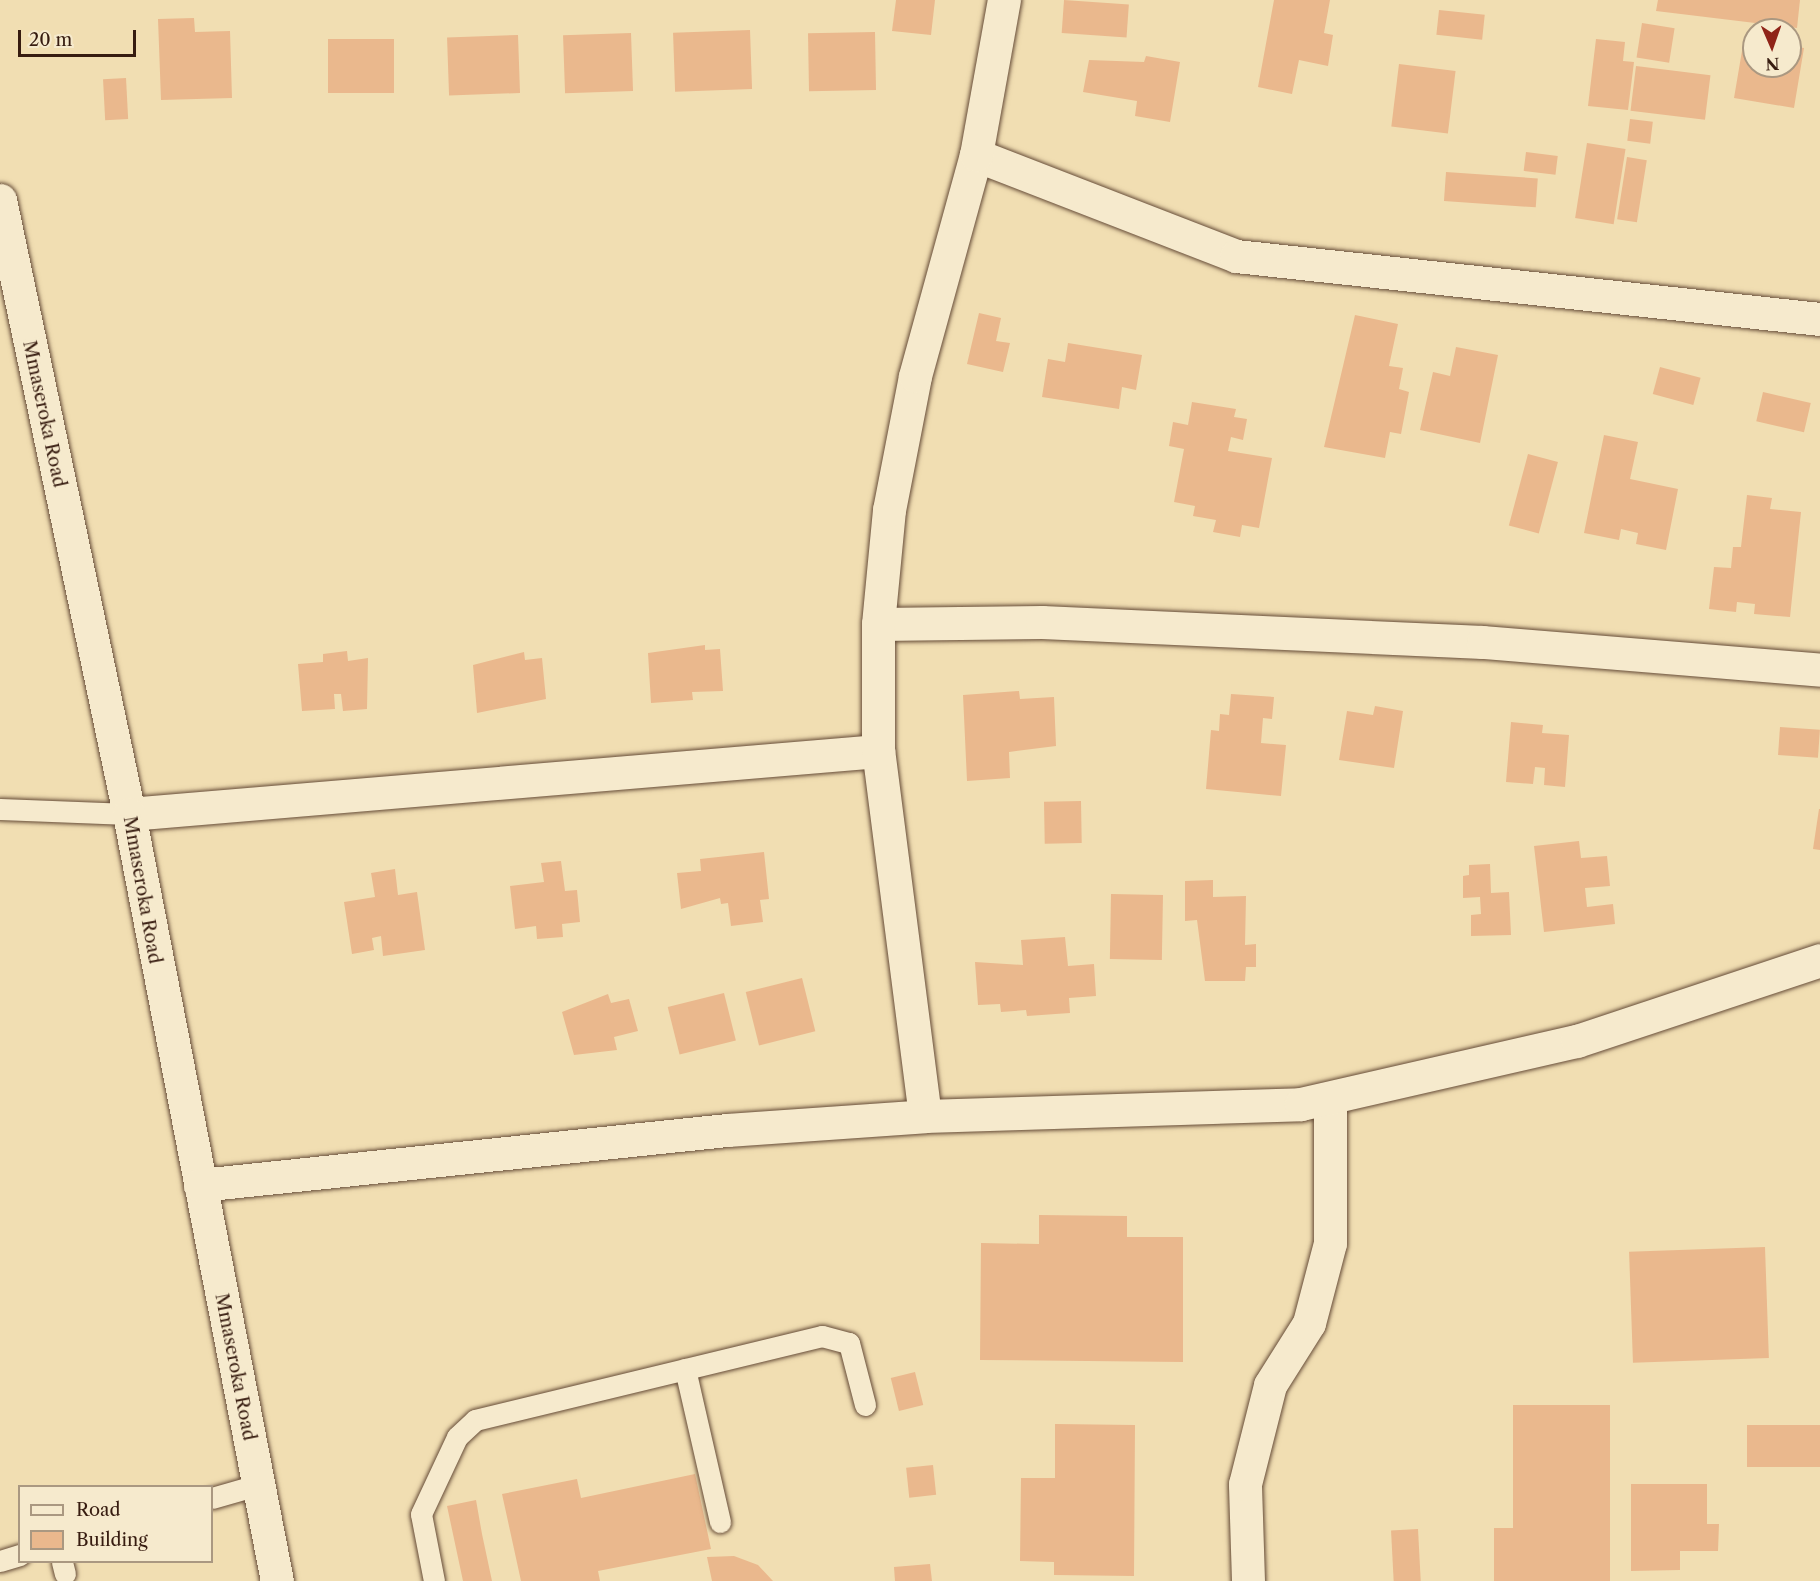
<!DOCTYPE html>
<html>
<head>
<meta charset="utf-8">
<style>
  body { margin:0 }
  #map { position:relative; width:1820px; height:1581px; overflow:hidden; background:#f1deb2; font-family:"Libre Caslon Text",serif }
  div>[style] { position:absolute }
  .building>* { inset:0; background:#eab88d; transform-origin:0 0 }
  .roads { filter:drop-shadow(0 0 2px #664c38) drop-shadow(0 0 2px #664c38) }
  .lane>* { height:21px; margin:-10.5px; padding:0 10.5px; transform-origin:10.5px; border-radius:10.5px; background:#f6eacd }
  .street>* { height:33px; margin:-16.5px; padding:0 16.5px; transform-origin:16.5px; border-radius:16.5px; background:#f6eacd }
  .secondary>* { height:33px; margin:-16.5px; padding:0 16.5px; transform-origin:16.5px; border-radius:16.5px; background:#f6eacd }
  span { translate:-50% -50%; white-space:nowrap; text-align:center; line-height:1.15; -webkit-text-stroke:4.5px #f6eacd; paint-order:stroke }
  .street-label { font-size:18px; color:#371c10 }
  .legend { position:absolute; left:18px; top:1485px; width:195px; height:78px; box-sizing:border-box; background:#f6eacd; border:2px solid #aa9881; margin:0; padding:8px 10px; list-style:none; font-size:18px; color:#371c10 }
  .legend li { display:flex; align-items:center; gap:12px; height:30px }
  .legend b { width:30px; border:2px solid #aa9881 }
  .north { position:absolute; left:1742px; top:18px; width:60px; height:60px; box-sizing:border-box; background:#f6eacd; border:2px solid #aa9881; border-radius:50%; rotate:178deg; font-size:16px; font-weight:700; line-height:24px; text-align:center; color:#371c10 }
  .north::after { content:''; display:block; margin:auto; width:21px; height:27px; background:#8f2418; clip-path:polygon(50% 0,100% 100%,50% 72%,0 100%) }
  .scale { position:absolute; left:18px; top:30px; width:118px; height:27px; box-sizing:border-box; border:3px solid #371c10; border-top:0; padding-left:8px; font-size:18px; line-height:21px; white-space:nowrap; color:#371c10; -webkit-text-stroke:4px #f6eacd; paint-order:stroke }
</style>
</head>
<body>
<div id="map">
  <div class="building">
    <i style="clip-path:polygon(896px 0,935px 0,931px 35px,892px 31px)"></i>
    <i style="left:1064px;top:0;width:65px;height:33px;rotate:4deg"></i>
    <i style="clip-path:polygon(1274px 0,1330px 0,1324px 33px,1333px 35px,1328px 66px,1299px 60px,1292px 94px,1258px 87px)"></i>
    <i style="clip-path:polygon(1658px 0,1800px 0,1797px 28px,1656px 11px)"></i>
    <i style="left:1439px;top:10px;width:46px;height:25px;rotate:6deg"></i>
    <i style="clip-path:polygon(194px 18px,195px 32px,230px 31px,232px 98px,161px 100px,158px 19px)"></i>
    <i style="left:1642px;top:23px;width:33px;height:35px;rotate:9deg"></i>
    <i style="left:750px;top:30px;width:59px;height:77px;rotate:88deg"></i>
    <i style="left:875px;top:32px;width:58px;height:67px;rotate:89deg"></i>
    <i style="left:631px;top:33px;width:58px;height:68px;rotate:88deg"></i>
    <i style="left:518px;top:35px;width:58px;height:71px;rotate:88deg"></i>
    <i style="left:328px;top:39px;width:66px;height:54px"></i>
    <i style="clip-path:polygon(1596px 39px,1625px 42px,1623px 61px,1634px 62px,1628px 110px,1588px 106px)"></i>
    <i style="clip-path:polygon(1743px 45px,1754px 47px,1754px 66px,1790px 66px,1790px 46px,1804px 48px,1794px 108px,1734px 98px)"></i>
    <i style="clip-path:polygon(1146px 56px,1180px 62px,1170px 122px,1135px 116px,1137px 101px,1083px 92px,1089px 60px,1144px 62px)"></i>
    <i style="left:1399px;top:64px;width:57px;height:63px;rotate:7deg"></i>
    <i style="left:1636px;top:66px;width:75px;height:45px;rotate:7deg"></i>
    <i style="left:126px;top:78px;width:41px;height:23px;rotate:87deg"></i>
    <i style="left:1630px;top:119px;width:23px;height:22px;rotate:7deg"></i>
    <i style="left:1587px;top:143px;width:39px;height:76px;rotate:9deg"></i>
    <i style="left:1526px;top:152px;width:32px;height:19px;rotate:7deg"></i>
    <i style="left:1627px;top:157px;width:20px;height:63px;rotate:9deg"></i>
    <i style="left:1446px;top:172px;width:92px;height:29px;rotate:4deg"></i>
    <i style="clip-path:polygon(979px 313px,1001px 318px,996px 341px,1010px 343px,1003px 372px,967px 364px)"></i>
    <i style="clip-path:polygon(1355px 315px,1398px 324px,1389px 366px,1403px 368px,1399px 389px,1409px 392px,1401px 434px,1390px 432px,1385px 458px,1324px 447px)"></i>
    <i style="clip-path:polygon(1068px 343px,1142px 355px,1136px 390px,1122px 387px,1119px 409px,1042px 397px,1048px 359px,1065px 362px)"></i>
    <i style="clip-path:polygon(1456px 347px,1498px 355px,1480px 443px,1420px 430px,1433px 372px,1450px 376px)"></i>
    <i style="left:1660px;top:367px;width:42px;height:28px;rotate:15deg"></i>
    <i style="left:1763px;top:392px;width:49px;height:30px;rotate:13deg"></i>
    <i style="clip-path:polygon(1192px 402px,1236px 409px,1234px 417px,1247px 419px,1243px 440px,1231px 437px,1228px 451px,1272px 458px,1259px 528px,1242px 525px,1240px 537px,1213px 532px,1216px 520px,1193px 516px,1195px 506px,1174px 502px,1184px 449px,1169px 446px,1173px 422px,1188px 425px)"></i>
    <i style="clip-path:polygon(1604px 435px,1638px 442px,1630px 479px,1678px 489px,1666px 550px,1636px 544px,1638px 533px,1621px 529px,1619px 540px,1584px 533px)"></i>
    <i style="left:1528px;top:454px;width:31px;height:74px;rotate:15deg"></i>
    <i style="clip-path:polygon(1747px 495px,1772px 498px,1770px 509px,1801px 512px,1790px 617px,1754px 614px,1755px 604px,1737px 602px,1736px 612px,1709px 609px,1714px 567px,1731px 568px,1733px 547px,1741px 547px)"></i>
    <i style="clip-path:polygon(705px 645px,705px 650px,720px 649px,723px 691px,692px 692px,693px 700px,651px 703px,648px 653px)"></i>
    <i style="clip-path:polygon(347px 651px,348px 661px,368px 658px,367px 709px,343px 711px,341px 694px,334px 694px,335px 709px,302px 711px,298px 664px,323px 662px,323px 654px)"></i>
    <i style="clip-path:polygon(524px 652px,525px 660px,542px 658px,546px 699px,477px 713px,473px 665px)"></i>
    <i style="clip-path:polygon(1019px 691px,1020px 699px,1054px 697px,1056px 746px,1009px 752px,1010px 778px,967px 781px,963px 695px)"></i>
    <i style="clip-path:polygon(1231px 694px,1274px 697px,1272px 719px,1263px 718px,1261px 743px,1286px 745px,1281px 796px,1206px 789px,1211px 730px,1219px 731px,1220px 714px,1229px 715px)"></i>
    <i style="clip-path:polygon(1375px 706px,1403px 711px,1394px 768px,1339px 760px,1347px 711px,1373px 715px)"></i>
    <i style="clip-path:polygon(1511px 722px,1543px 725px,1542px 733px,1569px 735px,1565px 787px,1544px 785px,1545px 768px,1535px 767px,1533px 784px,1506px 782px)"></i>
    <i style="left:1780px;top:727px;width:40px;height:28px;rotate:4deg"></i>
    <i style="left:1081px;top:801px;width:42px;height:37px;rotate:89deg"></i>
    <i style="clip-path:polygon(1819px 809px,1820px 809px,1820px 850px,1813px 849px)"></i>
    <i style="clip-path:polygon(1579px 841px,1581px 858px,1607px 856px,1610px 886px,1585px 888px,1587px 907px,1613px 904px,1615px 924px,1544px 932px,1534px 846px)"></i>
    <i style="clip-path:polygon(764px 852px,769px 899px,760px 900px,763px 922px,731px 926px,728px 903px,721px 904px,720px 898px,681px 909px,677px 873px,701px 871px,700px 859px)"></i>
    <i style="clip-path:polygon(561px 861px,565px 891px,577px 890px,580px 922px,562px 924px,563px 937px,537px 939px,536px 926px,515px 929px,510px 886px,544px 882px,541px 863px)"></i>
    <i style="clip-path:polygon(1490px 864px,1491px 893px,1509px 892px,1511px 935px,1471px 936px,1471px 915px,1481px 914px,1480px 897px,1463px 898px,1463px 876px,1469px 875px,1469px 865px)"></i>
    <i style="clip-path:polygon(395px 869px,398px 895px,417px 892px,425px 950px,383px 956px,381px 936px,372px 938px,374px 950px,352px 954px,344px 902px,375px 897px,371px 873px)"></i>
    <i style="clip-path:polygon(1213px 880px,1213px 897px,1246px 896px,1245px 945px,1256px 944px,1256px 967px,1246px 967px,1245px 981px,1205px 981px,1197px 920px,1185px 921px,1185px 881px)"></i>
    <i style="left:1111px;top:894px;width:52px;height:65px;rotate:1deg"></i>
    <i style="clip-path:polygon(1065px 937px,1068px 966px,1094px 964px,1096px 996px,1069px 998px,1070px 1013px,1027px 1016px,1026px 1010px,1001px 1012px,1000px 1004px,978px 1005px,975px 962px,1023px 965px,1021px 940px)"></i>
    <i style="left:802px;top:978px;width:55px;height:58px;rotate:76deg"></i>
    <i style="left:724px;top:993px;width:49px;height:58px;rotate:76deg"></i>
    <i style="clip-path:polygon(608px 994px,611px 1003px,629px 999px,638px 1031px,614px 1037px,617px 1050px,574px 1055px,562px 1012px)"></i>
    <i style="clip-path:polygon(1039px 1215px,1127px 1216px,1127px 1237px,1183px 1237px,1183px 1362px,980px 1360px,981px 1243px,1039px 1244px)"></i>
    <i style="left:1765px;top:1247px;width:111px;height:136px;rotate:88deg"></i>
    <i style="left:915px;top:1372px;width:34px;height:25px;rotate:76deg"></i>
    <i style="clip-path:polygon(1513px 1405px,1610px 1405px,1610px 1581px,1494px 1581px,1494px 1528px,1513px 1528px)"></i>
    <i style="clip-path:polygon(1055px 1424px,1135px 1425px,1134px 1576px,1054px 1575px,1054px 1562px,1020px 1561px,1021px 1478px,1055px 1478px)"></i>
    <i style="left:1820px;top:1425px;width:42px;height:73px;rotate:90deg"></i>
    <i style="left:933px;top:1465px;width:30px;height:27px;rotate:84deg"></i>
    <i style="clip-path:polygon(695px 1474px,711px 1549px,598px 1571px,600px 1581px,521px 1581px,502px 1494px,577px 1479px,581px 1498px)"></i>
    <i style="clip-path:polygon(1631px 1484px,1707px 1484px,1707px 1524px,1719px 1524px,1718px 1551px,1680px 1551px,1680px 1570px,1631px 1571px)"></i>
    <i style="clip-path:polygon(476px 1500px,482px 1534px,492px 1581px,463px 1581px,447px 1506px)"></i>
    <i style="left:1418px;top:1529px;width:52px;height:27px;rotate:87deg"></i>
    <i style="clip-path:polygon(734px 1556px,758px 1565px,773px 1581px,712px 1581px,707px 1557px)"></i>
    <i style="clip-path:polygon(930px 1564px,932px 1581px,895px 1581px,894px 1567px)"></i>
  </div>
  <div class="roads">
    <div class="lane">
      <i style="left:0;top:809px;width:129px;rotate:2.2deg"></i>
      <i style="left:685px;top:1369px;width:157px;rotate:77.1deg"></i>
      <i style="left:212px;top:1498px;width:47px;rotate:-16.1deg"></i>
      <i style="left:0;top:1561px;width:21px;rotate:-17deg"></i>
      <i style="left:62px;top:1562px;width:12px;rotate:76deg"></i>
      <i style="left:434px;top:1581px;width:68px;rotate:-101deg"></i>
      <i style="left:421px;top:1514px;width:85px;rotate:-64.9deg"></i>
      <i style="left:457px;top:1437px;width:25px;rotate:-43deg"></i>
      <i style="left:475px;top:1420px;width:357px;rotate:-13.6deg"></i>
      <i style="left:822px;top:1336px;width:28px;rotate:15deg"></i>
      <i style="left:849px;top:1343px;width:64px;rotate:75.5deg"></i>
    </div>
    <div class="street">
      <i style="left:976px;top:155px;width:279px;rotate:21.2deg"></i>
      <i style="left:1236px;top:256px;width:587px;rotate:6.16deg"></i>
      <i style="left:878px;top:624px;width:164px;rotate:-0.7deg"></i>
      <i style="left:1042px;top:622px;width:441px;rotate:2.6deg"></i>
      <i style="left:1483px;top:642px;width:338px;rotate:4.7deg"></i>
      <i style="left:129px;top:814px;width:752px;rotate:-4.81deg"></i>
      <i style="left:925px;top:1116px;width:368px;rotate:-97.3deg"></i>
      <i style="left:878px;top:751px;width:127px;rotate:-90deg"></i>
      <i style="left:878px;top:624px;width:115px;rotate:-84.5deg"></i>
      <i style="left:889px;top:510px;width:136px;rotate:-79deg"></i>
      <i style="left:915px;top:376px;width:229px;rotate:-74.6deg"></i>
      <i style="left:976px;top:155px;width:158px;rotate:-79.8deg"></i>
      <i style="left:1248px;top:1581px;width:97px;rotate:-91.8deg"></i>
      <i style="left:1245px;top:1484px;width:102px;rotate:-75.8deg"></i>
      <i style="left:1270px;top:1385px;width:73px;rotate:-57.8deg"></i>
      <i style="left:1309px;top:1323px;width:83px;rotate:-75.3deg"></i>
      <i style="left:1330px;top:1243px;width:145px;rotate:-90deg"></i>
    </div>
    <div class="secondary">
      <i style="left:0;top:200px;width:627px;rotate:78.13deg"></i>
      <i style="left:129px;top:814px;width:781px;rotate:79.08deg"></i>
      <i style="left:200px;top:1185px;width:530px;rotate:-5.96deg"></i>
      <i style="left:727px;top:1130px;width:198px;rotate:-4deg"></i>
      <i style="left:925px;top:1116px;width:376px;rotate:-1.8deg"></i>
      <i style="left:1301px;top:1104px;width:283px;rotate:-12.9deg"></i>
      <i style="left:1577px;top:1041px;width:256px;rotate:-18.4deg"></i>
    </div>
  </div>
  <div class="street-label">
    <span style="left:44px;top:414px;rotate:78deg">Mmaseroka Road</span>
    <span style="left:142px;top:890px;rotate:80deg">Mmaseroka Road</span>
    <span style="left:235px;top:1367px;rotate:79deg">Mmaseroka Road</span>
  </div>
  <ul class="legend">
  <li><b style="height:8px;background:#f6eacd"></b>Road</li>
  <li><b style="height:16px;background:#eab88d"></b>Building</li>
  </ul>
  <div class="north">N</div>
  <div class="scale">20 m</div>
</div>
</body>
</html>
